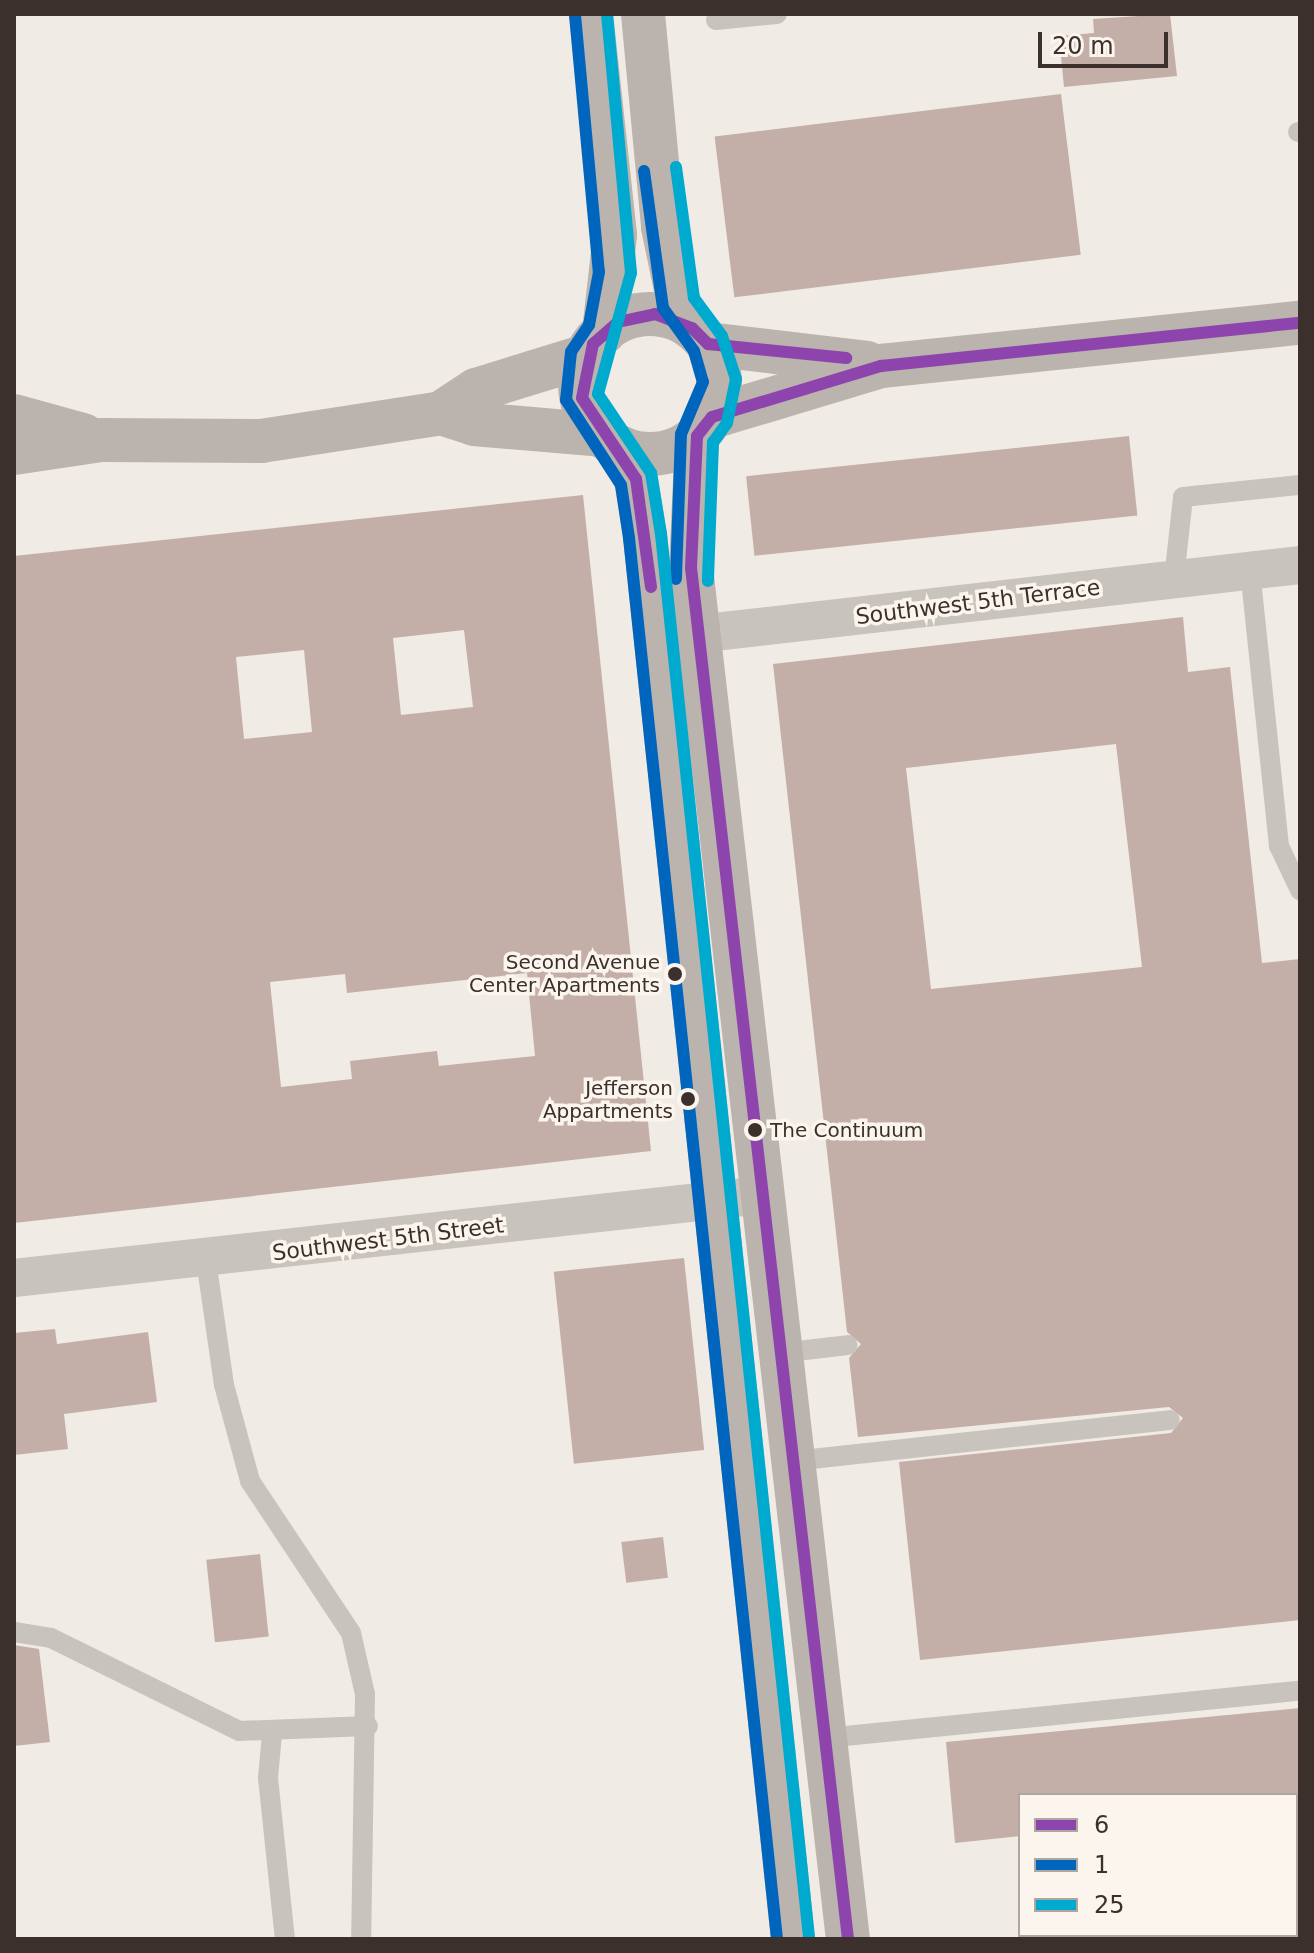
<!DOCTYPE html>
<html>
<head>
<meta charset="utf-8">
<style>
  body { margin:0 }
  #map { position:relative; width:1314px; height:1953px; overflow:hidden; background:#f0ebe5; font-family:"DejaVu Sans",sans-serif }
  div>[style] { position:absolute }
  .building>* { inset:0; background:#c3afa7; transform-origin:0 0 }
  .lane>* { height:20px; margin:-10px; padding:0 10px; transform-origin:10px; border-radius:10px; background:#c9c3be }
  .street>* { height:38px; margin:-19px; padding:0 19px; transform-origin:19px; border-radius:19px; background:#c9c3be }
  .secondary>* { height:44px; margin:-22px; padding:0 22px; transform-origin:22px; border-radius:22px; background:#bab3ae }
  .secondary>.ring { margin:-22px; padding:0; box-sizing:content-box; background:none; border:44px solid #bab3ae; border-radius:50% }
  .bus-1>* { height:12px; margin:-6px; padding:0 6px; transform-origin:6px; border-radius:6px; background:#8e44ad }
  .bus-2>* { height:12px; margin:-6px; padding:0 6px; transform-origin:6px; border-radius:6px; background:#0065bd }
  .bus-3>* { height:12px; margin:-6px; padding:0 6px; transform-origin:6px; border-radius:6px; background:#00a9ce }
  .dots>* { width:22px; height:22px; translate:-50% -50%; box-sizing:border-box; border:4px solid #fbf5ee; border-radius:50% }
  span { translate:-50% -50%; white-space:nowrap; text-align:center; line-height:1.15; -webkit-text-stroke:7px #fbf5ee; paint-order:stroke }
  .bus-label { font-size:20px; color:#3b302b }
  .right { translate:-100% -50%; text-align:right }
  .left { translate:0 -50%; text-align:left }
  .street-label { font-size:22px; color:#3b302b }
  .frame { position:absolute; inset:0; border:16px solid #3b302b; pointer-events:none }
  .legend { position:absolute; left:1018px; top:1793px; width:280px; height:144px; box-sizing:border-box; background:#fbf5ee; border:2px solid #aea6a0; margin:0; padding:10px 14px; list-style:none; font-size:24px; color:#3b302b }
  .legend li { display:flex; align-items:center; gap:16px; height:40px }
  .legend b { width:40px; border:2px solid #aea6a0 }
  .scale { position:absolute; left:1038px; top:32px; width:130px; height:36px; box-sizing:border-box; border:4px solid #3b302b; border-top:0; padding-left:10px; font-size:24px; line-height:28px; white-space:nowrap; color:#3b302b; -webkit-text-stroke:6px #fbf5ee; paint-order:stroke }
</style>
</head>
<body>
<div id="map">
  <div class="building">
    <i style="clip-path:polygon(1170px 14px,1177px 76px,1064px 87px,1059px 36px,1094px 33px,1093px 19px)"></i>
    <i style="left:1061px;top:94px;width:162px;height:349px;rotate:83deg"></i>
    <i style="left:1129px;top:436px;width:80px;height:385px;rotate:84deg"></i>
    <i style="clip-path:polygon(evenodd,583px 495px,651px 1151px,14px 1223px,14px 556px,583px 495px,464px 630px,473px 707px,401px 715px,393px 638px,464px 630px,583px 495px,304px 650px,312px 732px,244px 739px,236px 657px,304px 650px,583px 495px,527px 973px,535px 1056px,439px 1066px,437px 1051px,350px 1061px,352px 1079px,281px 1087px,270px 982px,345px 974px,347px 993px,527px 973px)"></i>
    <i style="clip-path:polygon(evenodd,1183px 617px,1188px 672px,1230px 667px,1262px 963px,1300px 959px,1300px 1620px,920px 1660px,899px 1462px,1171px 1433px,1183px 1418px,1169px 1407px,858px 1437px,849px 1358px,861px 1344px,847px 1332px,773px 664px,1183px 617px,1116px 744px,1142px 967px,931px 989px,906px 768px,1116px 744px)"></i>
    <i style="left:684px;top:1258px;width:193px;height:131px;rotate:84deg"></i>
    <i style="clip-path:polygon(55px 1329px,57px 1344px,148px 1332px,157px 1402px,64px 1414px,68px 1449px,14px 1455px,14px 1333px)"></i>
    <i style="left:663px;top:1537px;width:41px;height:42px;rotate:83deg"></i>
    <i style="left:260px;top:1554px;width:83px;height:54px;rotate:84deg"></i>
    <i style="clip-path:polygon(14px 1645px,39px 1649px,50px 1742px,14px 1746px)"></i>
    <i style="clip-path:polygon(1300px 1708px,1300px 1795px,1020px 1795px,1020px 1836px,955px 1843px,946px 1742px)"></i>
  </div>
  <div class="lane">
    <i style="left:716px;top:20px;width:61px;rotate:-5.6deg"></i>
    <i style="left:1298px;top:132px;width:2px"></i>
    <i style="left:1250px;top:570px;width:278px;rotate:84deg"></i>
    <i style="left:1279px;top:846px;width:49px;rotate:64.5deg"></i>
    <i style="left:1174px;top:579px;width:82px;rotate:-83.7deg"></i>
    <i style="left:1183px;top:497px;width:118px;rotate:-5.9deg"></i>
    <i style="left:206px;top:1260px;width:126px;rotate:81.8deg"></i>
    <i style="left:224px;top:1385px;width:99px;rotate:74.8deg"></i>
    <i style="left:250px;top:1481px;width:182px;rotate:56.4deg"></i>
    <i style="left:351px;top:1633px;width:63px;rotate:77.1deg"></i>
    <i style="left:365px;top:1694px;width:245px;rotate:90.9deg"></i>
    <i style="left:780px;top:1353px;width:68px;rotate:-6.7deg"></i>
    <i style="left:793px;top:1461px;width:379px;rotate:-6.2deg"></i>
    <i style="left:14px;top:1632px;width:37px;rotate:9deg"></i>
    <i style="left:51px;top:1638px;width:210px;rotate:26.3deg"></i>
    <i style="left:239px;top:1731px;width:129px;rotate:-2.2deg"></i>
    <i style="left:272px;top:1734px;width:44px;rotate:95.2deg"></i>
    <i style="left:268px;top:1778px;width:162px;rotate:84deg"></i>
    <i style="left:825px;top:1738px;width:477px;rotate:-5.7deg"></i>
  </div>
  <div class="street">
    <i style="left:671px;top:637px;width:633px;rotate:-6.53deg"></i>
    <i style="left:14px;top:1278px;width:753px;rotate:-6.33deg"></i>
  </div>
  <div class="secondary">
    <i style="left:591px;top:14px;width:222px;rotate:83.8deg"></i>
    <i style="left:615px;top:235px;width:98px;rotate:96.5deg"></i>
    <i style="left:643px;top:14px;width:214px;rotate:84.6deg"></i>
    <i style="left:663px;top:227px;width:79px;rotate:78.3deg"></i>
    <i style="left:679px;top:304px;width:27px;rotate:62deg"></i>
    <i class="ring" style="left:580px;top:314px;width:96px;height:96px"></i>
    <i style="left:708px;top:344px;width:160px;rotate:6.8deg"></i>
    <i style="left:441px;top:413px;width:35px;rotate:18deg"></i>
    <i style="left:474px;top:424px;width:128px;rotate:4.9deg"></i>
    <i style="left:14px;top:416px;width:72px;rotate:15.4deg"></i>
    <i style="left:712px;top:417px;width:177px;rotate:-16.8deg"></i>
    <i style="left:881px;top:366px;width:421px;rotate:-5.9deg"></i>
    <i style="left:697px;top:436px;width:132px;rotate:92.6deg"></i>
    <i style="left:691px;top:568px;width:1380px;rotate:83.47deg"></i>
    <i style="left:622px;top:448px;width:34px;rotate:66deg"></i>
    <i style="left:636px;top:479px;width:58px;rotate:81deg"></i>
    <i style="left:645px;top:536px;width:1411px;rotate:83.98deg"></i>
    <i style="left:14px;top:453px;width:88px;rotate:-8.5deg"></i>
    <i style="left:101px;top:440px;width:160px;rotate:0.4deg"></i>
    <i style="left:261px;top:441px;width:182px;rotate:-8.8deg"></i>
    <i style="left:441px;top:413px;width:42px;rotate:-33.3deg"></i>
    <i style="left:476px;top:390px;width:115px;rotate:-17.2deg"></i>
  </div>
  <div class="bus-1">
    <i style="left:651px;top:587px;width:109px;rotate:-97.9deg"></i>
    <i style="left:636px;top:479px;width:97px;rotate:-123.7deg"></i>
    <i style="left:582px;top:398px;width:55px;rotate:-78.5deg"></i>
    <i style="left:593px;top:344px;width:33px;rotate:-41deg"></i>
    <i style="left:618px;top:322px;width:38px;rotate:-12deg"></i>
    <i style="left:655px;top:314px;width:40px;rotate:21deg"></i>
    <i style="left:692px;top:328px;width:23px;rotate:45deg"></i>
    <i style="left:708px;top:344px;width:139px;rotate:5.8deg"></i>
    <i style="left:848px;top:1939px;width:1380px;rotate:-96.53deg"></i>
    <i style="left:691px;top:568px;width:132px;rotate:-87.4deg"></i>
    <i style="left:697px;top:436px;width:24px;rotate:-52deg"></i>
    <i style="left:712px;top:417px;width:177px;rotate:-16.8deg"></i>
    <i style="left:881px;top:366px;width:421px;rotate:-5.9deg"></i>
  </div>
  <div class="bus-2">
    <i style="left:575px;top:15px;width:258px;rotate:84.7deg"></i>
    <i style="left:599px;top:272px;width:54px;rotate:100.7deg"></i>
    <i style="left:589px;top:325px;width:32px;rotate:124deg"></i>
    <i style="left:571px;top:352px;width:48px;rotate:95.9deg"></i>
    <i style="left:566px;top:400px;width:101px;rotate:57.1deg"></i>
    <i style="left:621px;top:485px;width:54px;rotate:81.4deg"></i>
    <i style="left:629px;top:538px;width:1409px;rotate:83.97deg"></i>
    <i style="left:644px;top:171px;width:138px;rotate:82.1deg"></i>
    <i style="left:663px;top:308px;width:53px;rotate:54.2deg"></i>
    <i style="left:694px;top:351px;width:32px;rotate:74deg"></i>
    <i style="left:703px;top:382px;width:56px;rotate:112.9deg"></i>
    <i style="left:681px;top:434px;width:145px;rotate:92deg"></i>
  </div>
  <div class="bus-3">
    <i style="left:607px;top:14px;width:260px;rotate:84.7deg"></i>
    <i style="left:631px;top:273px;width:125px;rotate:105.3deg"></i>
    <i style="left:598px;top:394px;width:95px;rotate:56.1deg"></i>
    <i style="left:651px;top:473px;width:62px;rotate:80.7deg"></i>
    <i style="left:661px;top:534px;width:1411px;rotate:83.98deg"></i>
    <i style="left:676px;top:167px;width:132px;rotate:82.2deg"></i>
    <i style="left:694px;top:298px;width:47px;rotate:53.6deg"></i>
    <i style="left:722px;top:336px;width:45px;rotate:72deg"></i>
    <i style="left:736px;top:379px;width:45px;rotate:101.6deg"></i>
    <i style="left:727px;top:423px;width:24px;rotate:126deg"></i>
    <i style="left:713px;top:442px;width:139px;rotate:92.1deg"></i>
  </div>
  <div class="dots">
    <i style="left:675px;top:974px;background:#3b302b"></i>
    <i style="left:688px;top:1099px;background:#3b302b"></i>
    <i style="left:755px;top:1130px;background:#3b302b"></i>
  </div>
  <div class="bus-label">
    <span class="right" style="left:660px;top:974px">Second Avenue<br>Center Apartments</span>
    <span class="right" style="left:673px;top:1100px">Jefferson<br>Appartments</span>
    <span class="left" style="left:770px;top:1130px">The Continuum</span>
  </div>
  <div class="street-label">
    <span style="left:978px;top:602px;rotate:-7deg">Southwest 5th Terrace</span>
    <span style="left:388px;top:1239px;rotate:-7deg">Southwest 5th Street</span>
  </div>
  <div class="frame"></div>
  <ul class="legend">
  <li><b style="height:10px;background:#8e44ad"></b>6</li>
  <li><b style="height:10px;background:#0065bd"></b>1</li>
  <li><b style="height:10px;background:#00a9ce"></b>25</li>
  </ul>
  <div class="scale">20 m</div>
</div>
</body>
</html>
